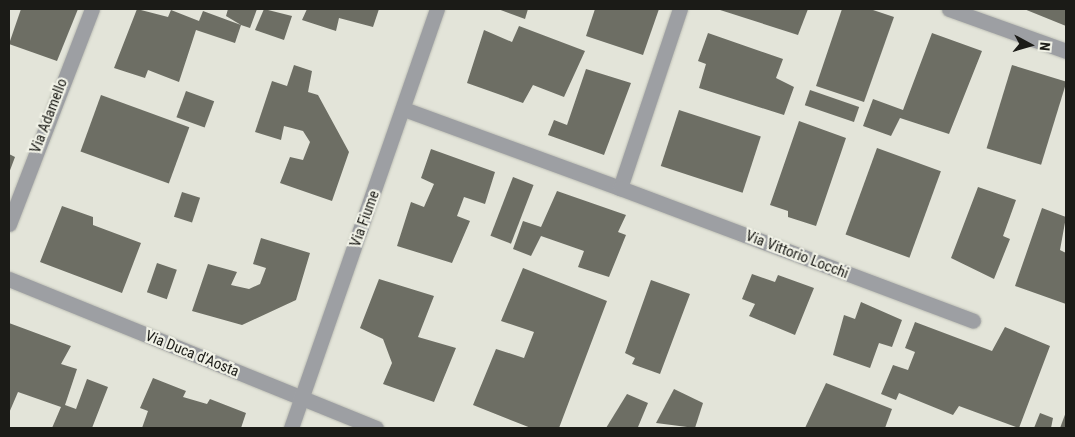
<!DOCTYPE html>
<html>
<head>
<meta charset="utf-8">
<style>
  body { margin:0 }
  #map { position:relative; width:1075px; height:437px; overflow:hidden; background:#e3e4d9; font-family:"Roboto Condensed",sans-serif }
  div>[style] { position:absolute }
  .building>* { inset:0; background:#6d6e64; transform-origin:0 0 }
  .roads { filter:drop-shadow(0 0 1px #bfc0b6) drop-shadow(0 0 1px #bfc0b6) }
  .minor>* { height:15px; margin:-7.5px; padding:0 7.5px; transform-origin:7.5px; border-radius:7.5px; background:#9d9fa3 }
  span { translate:-50% -50%; white-space:nowrap; text-align:center; line-height:1.15; -webkit-text-stroke:4.5px #f0f1e6; paint-order:stroke }
  .street-label { font-size:15px; color:#1b1b17 }
  .frame { position:absolute; inset:0; border:10px solid #1b1b17; pointer-events:none }
  .north { position:absolute; left:1005px; top:20px; width:50px; height:50px; -webkit-text-stroke:4px #f0f1e6; paint-order:stroke; rotate:96deg; font-size:14px; font-weight:700; line-height:20px; text-align:center; color:#1b1b17 }
  .north::after { content:''; display:block; margin:auto; width:18px; height:22px; background:#1b1b17; clip-path:polygon(50% 0,100% 100%,50% 72%,0 100%) }
</style>
</head>
<body>
<div id="map">
  <div class="building">
    <i style="clip-path:polygon(21px 9px,78px 9px,57px 61px,9px 44px)"></i>
    <i style="clip-path:polygon(137px 9px,168px 17px,171px 10px,199px 21px,203px 11px,241px 25px,226px 16px,228px 9px,257px 9px,250px 28px,241px 25px,235px 43px,196px 30px,179px 82px,148px 70px,145px 78px,114px 68px)"></i>
    <i style="clip-path:polygon(264px 9px,292px 16px,284px 40px,255px 30px)"></i>
    <i style="clip-path:polygon(307px 9px,379px 9px,373px 27px,339px 18px,336px 31px,302px 20px)"></i>
    <i style="clip-path:polygon(498px 9px,528px 9px,525px 19px)"></i>
    <i style="clip-path:polygon(595px 9px,659px 9px,643px 55px,586px 36px)"></i>
    <i style="clip-path:polygon(717px 9px,808px 9px,798px 35px)"></i>
    <i style="clip-path:polygon(842px 9px,870px 9px,894px 17px,864px 102px,816px 86px)"></i>
    <i style="clip-path:polygon(1024px 9px,1066px 9px,1066px 26px)"></i>
    <i style="clip-path:polygon(519px 26px,585px 51px,564px 97px,533px 85px,523px 103px,467px 83px,484px 30px,512px 42px)"></i>
    <i style="clip-path:polygon(708px 33px,783px 59px,776px 78px,794px 87px,784px 115px,699px 88px,706px 64px,698px 61px)"></i>
    <i style="clip-path:polygon(932px 33px,982px 51px,949px 134px,900px 118px,891px 136px,863px 126px,873px 99px,903px 110px)"></i>
    <i style="clip-path:polygon(294px 65px,312px 71px,308px 92px,318px 95px,349px 152px,332px 201px,280px 183px,290px 157px,303px 160px,310px 142px,303px 131px,284px 126px,281px 140px,255px 132px,272px 81px,287px 86px)"></i>
    <i style="left:1012px;top:65px;width:57px;height:87px;rotate:17deg"></i>
    <i style="clip-path:polygon(586px 69px,631px 83px,604px 155px,548px 135px,554px 120px,567px 125px)"></i>
    <i style="left:810px;top:90px;width:52px;height:16px;rotate:19deg"></i>
    <i style="left:186px;top:91px;width:30px;height:28px;rotate:20deg"></i>
    <i style="left:101px;top:95px;width:94px;height:60px;rotate:20deg"></i>
    <i style="left:679px;top:110px;width:86px;height:59px;rotate:18deg"></i>
    <i style="clip-path:polygon(799px 121px,846px 138px,816px 226px,788px 217px,788px 211px,770px 205px)"></i>
    <i style="left:877px;top:148px;width:68px;height:92px;rotate:20deg"></i>
    <i style="clip-path:polygon(431px 149px,495px 172px,485px 204px,464px 197px,457px 216px,470px 221px,452px 263px,397px 246px,411px 202px,424px 207px,434px 184px,421px 178px)"></i>
    <i style="clip-path:polygon(9px 154px,15px 157px,9px 173px)"></i>
    <i style="left:513px;top:177px;width:22px;height:63px;rotate:21deg"></i>
    <i style="clip-path:polygon(978px 187px,1016px 200px,1003px 236px,1010px 239px,994px 279px,951px 258px)"></i>
    <i style="clip-path:polygon(557px 191px,626px 215px,618px 232px,626px 235px,609px 277px,578px 267px,584px 251px,541px 236px,531px 256px,513px 249px,523px 221px,541px 227px)"></i>
    <i style="left:182px;top:192px;width:19px;height:26px;rotate:18deg"></i>
    <i style="clip-path:polygon(62px 206px,93px 217px,93px 225px,141px 243px,122px 293px,40px 262px)"></i>
    <i style="clip-path:polygon(1042px 208px,1066px 217px,1060px 250px,1066px 253px,1066px 304px,1015px 286px)"></i>
    <i style="clip-path:polygon(261px 238px,310px 253px,296px 300px,242px 325px,192px 311px,208px 264px,237px 272px,231px 285px,249px 289px,260px 284px,266px 268px,253px 264px)"></i>
    <i style="left:157px;top:263px;width:21px;height:31px;rotate:19deg"></i>
    <i style="clip-path:polygon(523px 268px,607px 301px,559px 428px,531px 428px,473px 405px,496px 349px,524px 358px,534px 332px,501px 321px)"></i>
    <i style="clip-path:polygon(752px 274px,775px 282px,778px 275px,814px 288px,795px 335px,749px 316px,755px 304px,742px 299px)"></i>
    <i style="clip-path:polygon(379px 279px,434px 296px,418px 337px,456px 348px,434px 402px,383px 384px,392px 363px,383px 339px,360px 328px)"></i>
    <i style="clip-path:polygon(651px 280px,690px 294px,660px 374px,632px 364px,635px 358px,625px 353px)"></i>
    <i style="clip-path:polygon(861px 302px,902px 320px,892px 347px,879px 343px,870px 368px,833px 355px,844px 315px,855px 319px)"></i>
    <i style="clip-path:polygon(915px 322px,992px 351px,1005px 327px,1050px 346px,1019px 428px,959px 406px,953px 415px,899px 393px,896px 400px,881px 394px,893px 365px,908px 370px,915px 352px,905px 348px)"></i>
    <i style="clip-path:polygon(9px 323px,71px 346px,61px 364px,77px 369px,65px 405px,76px 409px,87px 379px,108px 387px,92px 428px,52px 428px,61px 407px,18px 392px,9px 413px)"></i>
    <i style="clip-path:polygon(153px 378px,186px 391px,183px 397px,207px 404px,210px 399px,246px 413px,241px 428px,142px 428px,148px 411px,140px 408px)"></i>
    <i style="clip-path:polygon(826px 383px,892px 409px,885px 428px,805px 428px)"></i>
    <i style="clip-path:polygon(674px 389px,703px 403px,695px 428px,656px 423px)"></i>
    <i style="clip-path:polygon(627px 394px,648px 403px,638px 427px,606px 428px)"></i>
    <i style="clip-path:polygon(1066px 412px,1066px 428px,1060px 428px)"></i>
    <i style="clip-path:polygon(1040px 413px,1053px 418px,1051px 428px,1034px 428px)"></i>
  </div>
  <div class="roads">
    <div class="minor">
      <i style="left:949px;top:9px;width:124px;rotate:19.7deg"></i>
      <i style="left:404px;top:109px;width:230px;rotate:20.1deg"></i>
      <i style="left:620px;top:188px;width:189px;rotate:-71.5deg"></i>
      <i style="left:620px;top:188px;width:377px;rotate:20.6deg"></i>
      <i style="left:9px;top:224px;width:230px;rotate:-68.9deg"></i>
      <i style="left:9px;top:279px;width:396px;rotate:22.1deg"></i>
      <i style="left:291px;top:428px;width:444px;rotate:-70.8deg"></i>
    </div>
  </div>
  <div class="street-label">
    <span style="left:49px;top:116px;rotate:-69deg">Via Adamello</span>
    <span style="left:365px;top:219px;rotate:-70deg">Via Fiume</span>
    <span style="left:797px;top:255px;rotate:21deg">Via Vittorio Locchi</span>
    <span style="left:192px;top:354px;rotate:22deg">Via Duca d'Aosta</span>
  </div>
  <div class="frame"></div>
  <div class="north">N</div>
</div>
</body>
</html>
